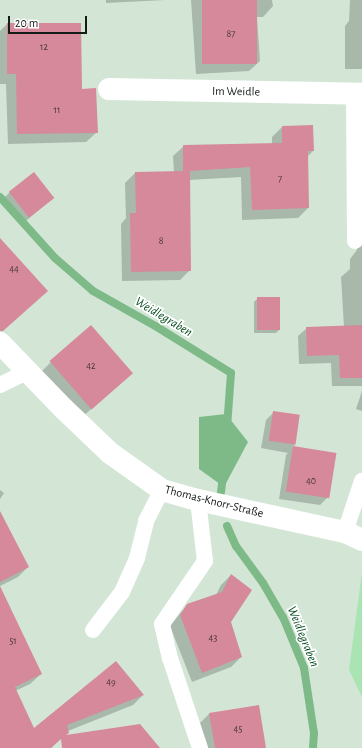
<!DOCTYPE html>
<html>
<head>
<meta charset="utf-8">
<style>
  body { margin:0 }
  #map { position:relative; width:362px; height:748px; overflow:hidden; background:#d3e6d6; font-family:"Alegreya Sans",sans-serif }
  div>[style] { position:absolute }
  .green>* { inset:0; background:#a9e4b2 }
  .water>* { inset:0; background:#7eba88 }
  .shadow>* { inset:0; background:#0003 }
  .stream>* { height:8px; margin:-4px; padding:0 4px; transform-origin:4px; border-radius:4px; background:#7eba88 }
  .building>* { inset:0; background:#d5899a; transform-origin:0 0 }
  .lane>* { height:16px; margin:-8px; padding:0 8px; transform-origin:8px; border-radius:8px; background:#fff }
  .street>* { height:22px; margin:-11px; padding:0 11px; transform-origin:11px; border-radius:11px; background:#fff }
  span { translate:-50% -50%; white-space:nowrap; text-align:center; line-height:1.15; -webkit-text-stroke:3.5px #fff; paint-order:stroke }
  .number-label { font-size:10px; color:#453637 }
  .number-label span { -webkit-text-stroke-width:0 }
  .street-label { font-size:12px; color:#151b16 }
  .water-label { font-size:13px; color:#024a1c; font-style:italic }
  .scale { position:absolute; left:8px; top:16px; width:79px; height:18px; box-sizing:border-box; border:2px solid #151b16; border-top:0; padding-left:5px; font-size:12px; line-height:14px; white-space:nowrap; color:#151b16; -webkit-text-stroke:3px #fff; paint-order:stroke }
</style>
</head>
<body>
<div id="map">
  <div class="green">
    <i style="clip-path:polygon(362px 572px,362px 697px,349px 670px)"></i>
  </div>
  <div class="water">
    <i style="clip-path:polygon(226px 414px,248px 442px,224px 487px,199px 469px,199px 417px)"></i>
  </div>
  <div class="shadow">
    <i style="clip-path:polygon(106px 0,165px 0,106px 3px)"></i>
    <i style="clip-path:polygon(191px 0,272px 0,273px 6px,263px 17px,257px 17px,260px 61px,249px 71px,196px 74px)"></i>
    <i style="clip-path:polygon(350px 0,362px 0,362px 69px,345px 69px,345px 26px,349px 21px)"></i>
    <i style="clip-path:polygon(7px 24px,80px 90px,97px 132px,86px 142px,8px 144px,6px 84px,0 84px,0 31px)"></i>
    <i style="clip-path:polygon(282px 127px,313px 151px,307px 157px,308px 208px,298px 218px,242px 220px,241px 177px,189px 180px,190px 270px,180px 280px,122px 281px,121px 224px,126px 218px,125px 183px,135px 173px,174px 172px,173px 156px,184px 146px,272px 144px,272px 137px)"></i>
    <i style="clip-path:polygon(362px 137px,362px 386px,332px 386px,331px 363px,299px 364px,298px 336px,307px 328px,344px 327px,341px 277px,350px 269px,350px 259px,357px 250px,356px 172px)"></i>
    <i style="clip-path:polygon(10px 192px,53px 198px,21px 225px,2px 200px)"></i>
    <i style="clip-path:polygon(258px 298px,280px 329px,276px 333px,254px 333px,254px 302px)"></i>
    <i style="clip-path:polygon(51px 362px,121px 383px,81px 418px,41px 372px)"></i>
    <i style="clip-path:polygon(362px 391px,362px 411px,356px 409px)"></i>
    <i style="clip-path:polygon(274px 412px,295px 445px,292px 447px,335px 454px,328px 497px,320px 505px,279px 499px,286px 455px,288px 453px,261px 448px,266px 420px)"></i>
    <i style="clip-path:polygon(0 490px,4px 493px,0 499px)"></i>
    <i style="clip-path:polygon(0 514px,28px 567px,18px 577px,0 586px)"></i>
    <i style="clip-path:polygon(231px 575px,229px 621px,241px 657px,231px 667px,192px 682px,170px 626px,188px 604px,216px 595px,221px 585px)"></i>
    <i style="clip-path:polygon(0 588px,41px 674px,30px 684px,15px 691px,34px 730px,143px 695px,133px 705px,68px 731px,51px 748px,0 748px)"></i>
    <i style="clip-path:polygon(209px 714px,265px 748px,204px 748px,199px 724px)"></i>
  </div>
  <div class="stream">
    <i style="left:0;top:197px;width:82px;rotate:48deg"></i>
    <i style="left:55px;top:258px;width:50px;rotate:41deg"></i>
    <i style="left:93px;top:291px;width:73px;rotate:29.4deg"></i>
    <i style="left:157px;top:327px;width:87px;rotate:31.9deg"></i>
    <i style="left:231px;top:373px;width:54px;rotate:94.2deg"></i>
    <i style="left:221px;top:492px;width:17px;rotate:-83deg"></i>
    <i style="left:227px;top:526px;width:22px;rotate:66deg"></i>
    <i style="left:236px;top:546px;width:46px;rotate:53.9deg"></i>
    <i style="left:263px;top:583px;width:39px;rotate:60deg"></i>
    <i style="left:283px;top:617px;width:55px;rotate:67.6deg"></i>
    <i style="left:304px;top:668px;width:66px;rotate:81.3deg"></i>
    <i style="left:314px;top:733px;width:15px;rotate:94deg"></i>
  </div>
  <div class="building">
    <i style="left:202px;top:0;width:55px;height:64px"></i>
    <i style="clip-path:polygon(7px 23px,81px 23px,82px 89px,96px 88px,98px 133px,17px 134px,16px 74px,7px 74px)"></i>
    <i style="clip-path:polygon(313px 125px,314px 151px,308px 151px,309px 208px,252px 210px,250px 167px,190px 171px,191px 271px,131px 272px,130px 213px,136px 213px,135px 172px,183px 171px,183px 145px,282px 143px,282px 126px)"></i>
    <i style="left:34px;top:172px;width:33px;height:32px;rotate:52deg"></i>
    <i style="clip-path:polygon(0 238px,48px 291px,3px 331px,0 331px)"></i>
    <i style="left:257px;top:297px;width:23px;height:33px"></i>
    <i style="left:91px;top:325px;width:64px;height:55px;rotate:49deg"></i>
    <i style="clip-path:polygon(362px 325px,362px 378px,340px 378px,339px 355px,307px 356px,306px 327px)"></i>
    <i style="left:273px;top:411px;width:27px;height:30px;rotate:8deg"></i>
    <i style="left:293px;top:446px;width:44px;height:46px;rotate:9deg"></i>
    <i style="clip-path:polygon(0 511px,29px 567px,0 582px)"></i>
    <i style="clip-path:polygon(231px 574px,252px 590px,231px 622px,242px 657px,202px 673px,180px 615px,187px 604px,222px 592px)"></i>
    <i style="clip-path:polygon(0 586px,42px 674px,15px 687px,34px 728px,116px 661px,144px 695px,67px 725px,69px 733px,66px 735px,140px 724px,160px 748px,62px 748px,61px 739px,51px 748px,0 748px)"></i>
    <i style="clip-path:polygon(259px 705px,266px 748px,215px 748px,209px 713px)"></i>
  </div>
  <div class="lane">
    <i style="left:354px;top:94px;width:147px;rotate:89.6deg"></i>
    <i style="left:0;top:385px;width:30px;rotate:-26deg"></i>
    <i style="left:198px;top:500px;width:61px;rotate:83.5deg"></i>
    <i style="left:205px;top:561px;width:76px;rotate:124.3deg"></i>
    <i style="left:162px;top:624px;width:35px;rotate:77deg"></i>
    <i style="left:170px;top:658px;width:95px;rotate:71.6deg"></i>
    <i style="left:345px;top:532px;width:54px;rotate:-71.6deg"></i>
    <i style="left:93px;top:630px;width:48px;rotate:-52.7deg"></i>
    <i style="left:122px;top:592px;width:37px;rotate:-66deg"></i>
    <i style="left:137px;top:558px;width:38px;rotate:-76deg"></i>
    <i style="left:146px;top:521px;width:35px;rotate:-63deg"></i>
  </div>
  <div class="street">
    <i style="left:109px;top:89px;width:253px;rotate:1.1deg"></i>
    <i style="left:0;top:343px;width:92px;rotate:45.9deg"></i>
    <i style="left:64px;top:409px;width:64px;rotate:43.7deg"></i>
    <i style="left:110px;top:453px;width:64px;rotate:35.4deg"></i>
    <i style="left:162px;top:490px;width:37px;rotate:16deg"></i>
    <i style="left:198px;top:500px;width:150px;rotate:12.3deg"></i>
    <i style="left:345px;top:532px;width:19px;rotate:25deg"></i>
  </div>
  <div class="number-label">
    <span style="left:231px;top:35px">87</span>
    <span style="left:44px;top:48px">12</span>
    <span style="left:57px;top:111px">11</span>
    <span style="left:280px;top:180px">7</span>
    <span style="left:161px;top:242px">8</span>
    <span style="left:14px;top:270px">44</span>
    <span style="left:91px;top:367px">42</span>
    <span style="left:311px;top:482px">40</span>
    <span style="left:213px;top:639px">43</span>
    <span style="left:13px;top:642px">51</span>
    <span style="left:111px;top:683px">49</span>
    <span style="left:238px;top:730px">45</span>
  </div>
  <div class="street-label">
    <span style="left:236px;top:92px;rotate:1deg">Im Weidle</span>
    <span style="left:214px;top:502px;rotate:14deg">Thomas-Knorr-Straße</span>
  </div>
  <div class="water-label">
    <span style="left:163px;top:318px;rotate:31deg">Weidlegraben</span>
    <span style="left:302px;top:637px;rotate:68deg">Weidlegraben</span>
  </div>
  <div class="scale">20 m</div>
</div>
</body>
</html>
